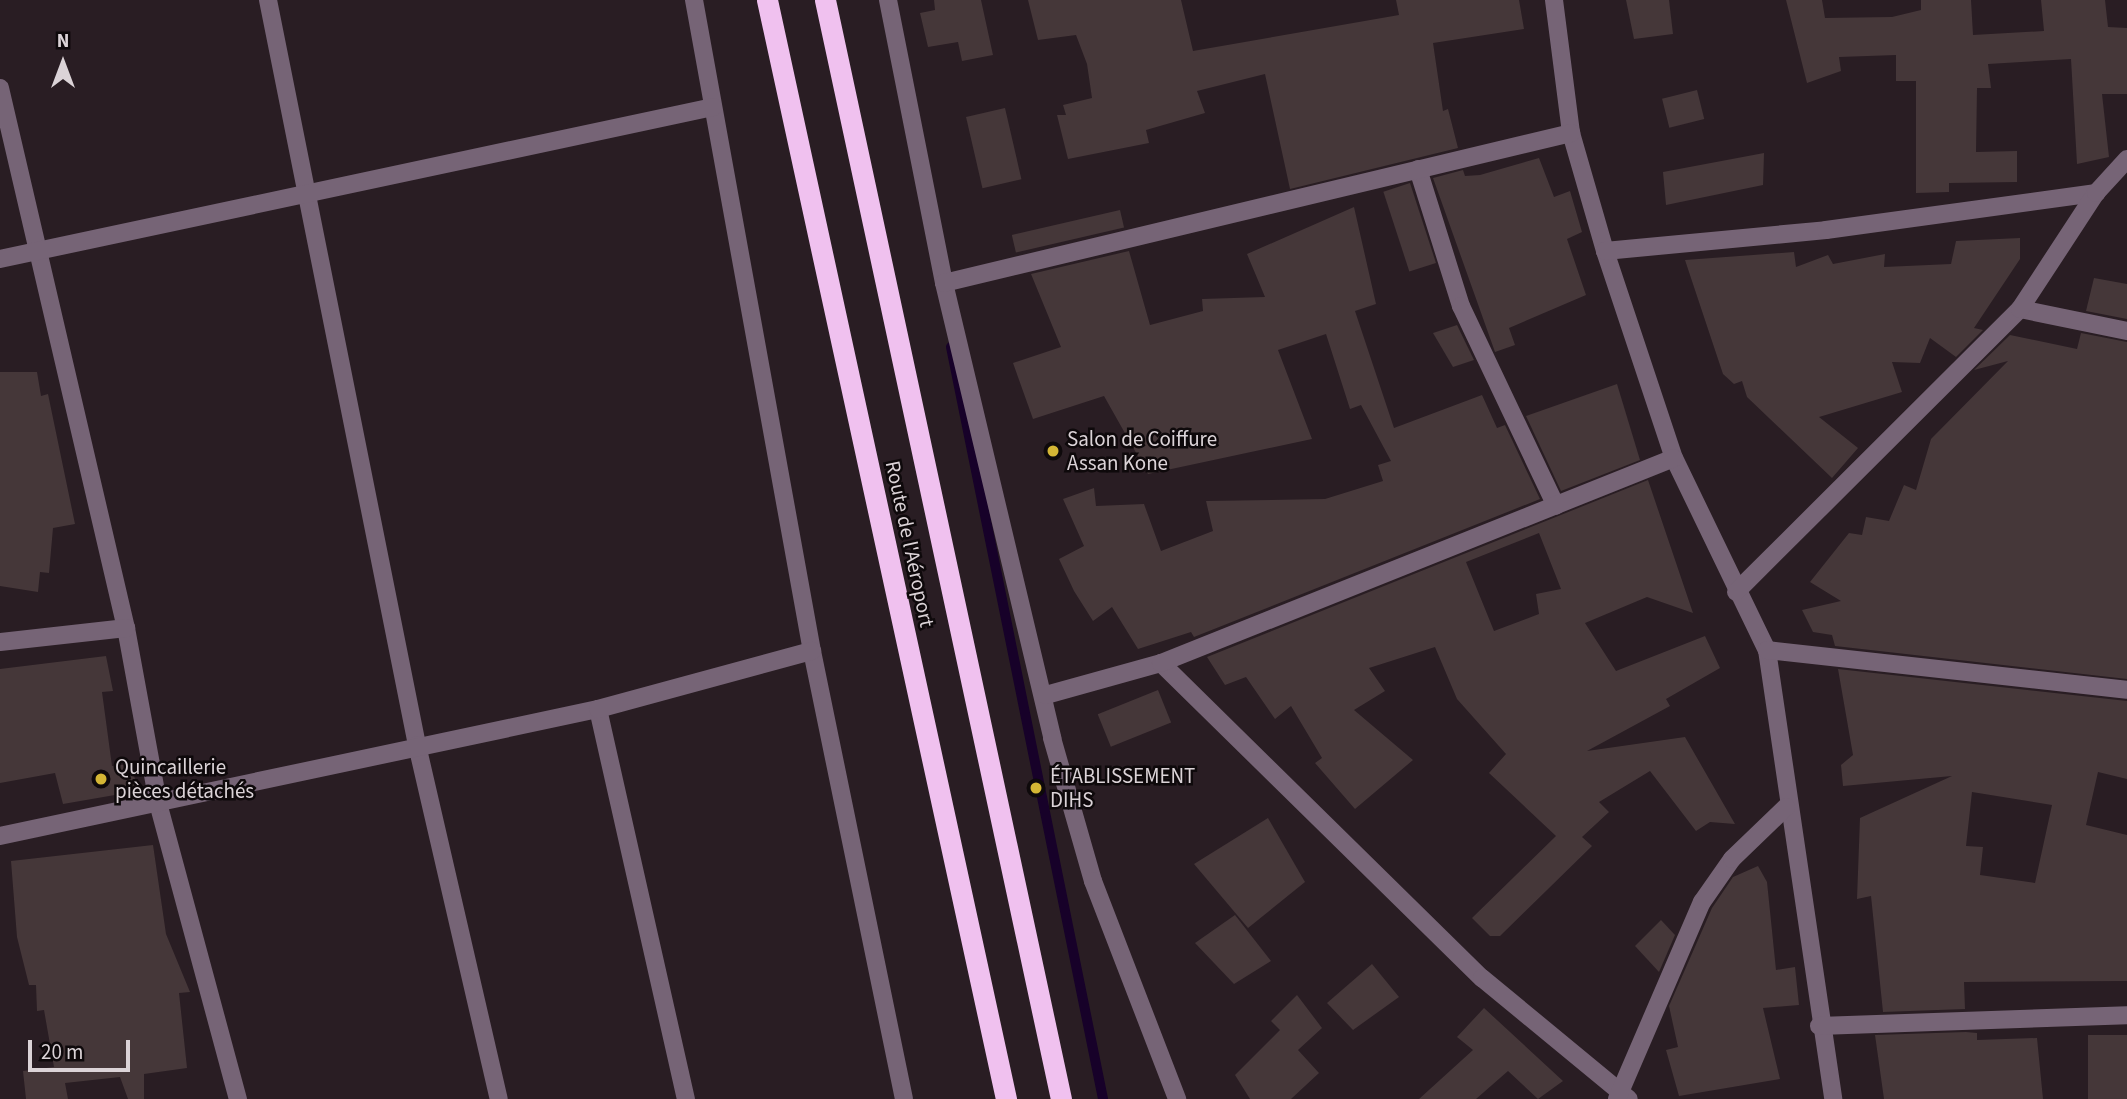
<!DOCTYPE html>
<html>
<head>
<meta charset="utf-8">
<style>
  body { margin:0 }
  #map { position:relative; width:2127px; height:1099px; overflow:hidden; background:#291d23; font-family:"Source Sans 3",sans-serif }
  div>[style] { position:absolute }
  .stream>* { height:10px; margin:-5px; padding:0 5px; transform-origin:5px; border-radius:5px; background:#170129 }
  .building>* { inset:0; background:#453739; transform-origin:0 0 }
  .minor>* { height:18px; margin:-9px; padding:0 9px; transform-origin:9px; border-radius:9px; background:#766476 }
  .highway>* { height:21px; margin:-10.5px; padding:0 10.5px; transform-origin:10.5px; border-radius:10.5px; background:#f0c1ef }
  .dots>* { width:19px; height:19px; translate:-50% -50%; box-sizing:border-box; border:4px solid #0e090b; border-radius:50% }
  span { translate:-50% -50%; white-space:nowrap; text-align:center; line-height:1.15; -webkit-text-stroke:5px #0e090b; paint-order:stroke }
  .poi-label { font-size:21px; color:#dbd3d7 }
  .left { translate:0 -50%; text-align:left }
  .street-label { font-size:21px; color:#dbd3d7 }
  .north { position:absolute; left:28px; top:28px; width:70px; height:70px; -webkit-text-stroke:5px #0e090b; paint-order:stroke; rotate:0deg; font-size:19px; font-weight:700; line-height:28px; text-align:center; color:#dbd3d7 }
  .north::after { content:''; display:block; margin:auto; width:24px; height:32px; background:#dbd3d7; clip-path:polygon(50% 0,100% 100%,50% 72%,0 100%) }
  .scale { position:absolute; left:28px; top:1040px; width:102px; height:32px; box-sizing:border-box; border:4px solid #dbd3d7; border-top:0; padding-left:9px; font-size:21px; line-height:24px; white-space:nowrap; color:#dbd3d7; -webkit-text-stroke:5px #0e090b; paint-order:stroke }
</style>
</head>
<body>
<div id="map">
  <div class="stream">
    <i style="left:951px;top:347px;width:767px;rotate:78.57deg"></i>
  </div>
  <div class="building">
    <i style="clip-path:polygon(934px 0,981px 0,993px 55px,962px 61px,958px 42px,928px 47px,920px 13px,935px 10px)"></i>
    <i style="clip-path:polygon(1028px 0,1181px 0,1193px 51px,1399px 15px,1396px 0,1519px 0,1524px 29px,1433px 43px,1443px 111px,1448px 109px,1458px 148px,1290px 189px,1265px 74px,1197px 91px,1205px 113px,1146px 130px,1149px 143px,1068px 159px,1057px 115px,1066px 115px,1063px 105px,1092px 98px,1087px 64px,1076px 35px,1038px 40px)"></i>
    <i style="clip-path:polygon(1626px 0,1669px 0,1673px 34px,1634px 39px)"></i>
    <i style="clip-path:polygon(1786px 0,1822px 0,1825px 18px,1892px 17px,1921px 10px,1921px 0,1971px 0,1973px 35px,2044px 31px,2041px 0,2105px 0,2108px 27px,2127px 28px,2127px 94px,2102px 94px,2109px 157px,2077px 164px,2071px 59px,1988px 64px,1991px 88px,1977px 88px,1976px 152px,2017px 151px,2017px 182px,1949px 183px,1949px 192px,1916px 193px,1916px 81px,1896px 81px,1896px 55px,1839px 57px,1841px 71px,1807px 83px)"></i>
    <i style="left:1697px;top:90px;width:30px;height:36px;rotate:76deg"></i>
    <i style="left:1005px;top:108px;width:73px;height:40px;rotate:77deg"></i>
    <i style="clip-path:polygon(1764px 153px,1763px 185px,1666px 205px,1663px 172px)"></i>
    <i style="clip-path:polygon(1539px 158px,1554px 197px,1570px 191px,1582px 232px,1567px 239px,1586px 295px,1509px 328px,1515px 345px,1495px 352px,1433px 178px,1463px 170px,1465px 176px,1480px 175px)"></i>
    <i style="left:1410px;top:183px;width:84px;height:28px;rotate:72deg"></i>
    <i style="clip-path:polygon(1354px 207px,1376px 304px,1355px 311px,1394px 428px,1482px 395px,1497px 428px,1505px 425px,1540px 499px,1194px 637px,1191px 632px,1138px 649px,1112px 607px,1093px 621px,1074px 591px,1059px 559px,1084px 546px,1063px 499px,1094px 488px,1096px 506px,1144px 504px,1161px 551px,1213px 531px,1206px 501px,1325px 499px,1383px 481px,1378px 465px,1391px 461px,1361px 405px,1350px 409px,1326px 334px,1278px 350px,1312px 439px,1148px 474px,1104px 396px,1033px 419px,1013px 363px,1061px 347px,1031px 274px,1129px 251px,1150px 325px,1203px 311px,1202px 299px,1265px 297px,1247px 254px)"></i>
    <i style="left:1120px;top:210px;width:18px;height:111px;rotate:77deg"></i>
    <i style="clip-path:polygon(2020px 238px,2020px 259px,1974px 328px,1983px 330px,1956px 357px,1930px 338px,1920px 363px,1892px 362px,1902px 392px,1819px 417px,1858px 448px,1832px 478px,1747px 397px,1742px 381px,1734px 384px,1723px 374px,1685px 260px,1794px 252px,1796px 267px,1828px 255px,1833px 264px,1885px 254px,1884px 267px,1951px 264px,1956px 241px)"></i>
    <i style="clip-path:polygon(2094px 278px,2127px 284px,2127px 319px,2086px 311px)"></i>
    <i style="clip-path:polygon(1457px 325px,1474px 360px,1453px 367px,1433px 333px)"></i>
    <i style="clip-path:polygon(2081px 333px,2127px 342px,2127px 679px,1835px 646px,1832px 635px,1813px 632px,1802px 610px,1841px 601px,1810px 582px,1849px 533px,1862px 535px,1866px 517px,1889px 521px,1904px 485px,1916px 490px,1931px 439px,2008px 361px,1974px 370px,2010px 335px,2077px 349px)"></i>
    <i style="clip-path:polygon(0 372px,37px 372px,41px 396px,48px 394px,75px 524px,53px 528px,49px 573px,40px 572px,38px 592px,0 586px)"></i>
    <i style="clip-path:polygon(1617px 384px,1640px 460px,1561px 491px,1526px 416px)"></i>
    <i style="clip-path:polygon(evenodd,1648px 480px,1693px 613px,1647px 597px,1585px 623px,1616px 671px,1705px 636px,1720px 668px,1666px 699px,1670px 706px,1587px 751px,1685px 737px,1735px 824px,1710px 822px,1696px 831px,1650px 771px,1599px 802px,1609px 812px,1582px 837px,1592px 846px,1500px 936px,1490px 936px,1472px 918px,1556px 836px,1489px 773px,1506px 754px,1457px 699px,1435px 647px,1369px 668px,1385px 691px,1354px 710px,1413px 760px,1355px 809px,1315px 763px,1322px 758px,1291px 706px,1275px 719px,1246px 677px,1225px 685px,1207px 657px,1648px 480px,1539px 533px,1561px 589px,1536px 594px,1539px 614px,1494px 631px,1466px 562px,1539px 533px)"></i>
    <i style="clip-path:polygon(106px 656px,113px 691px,102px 692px,112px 766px,131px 764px,138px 791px,63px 804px,55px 773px,0 783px,0 669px)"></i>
    <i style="clip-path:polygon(evenodd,1838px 669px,2127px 701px,2127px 779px,2098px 772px,2086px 825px,2127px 835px,2127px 981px,1964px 982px,1965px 1009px,1883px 1012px,1871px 896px,1857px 899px,1860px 818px,1952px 776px,1843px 786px,1841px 765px,1853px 755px,1838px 669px,1972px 792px,2052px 805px,2035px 883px,1980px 875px,1983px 847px,1966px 846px,1972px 792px)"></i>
    <i style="left:1158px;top:690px;width:35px;height:65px;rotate:68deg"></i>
    <i style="clip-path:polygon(1268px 818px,1305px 882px,1248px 928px,1194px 864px)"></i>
    <i style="clip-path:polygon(153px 845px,166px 934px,190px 992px,179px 993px,187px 1068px,144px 1074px,144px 1099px,128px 1099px,120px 1077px,65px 1083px,68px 1099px,26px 1099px,23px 1071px,54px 1067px,44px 1010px,37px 1011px,36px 985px,29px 985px,17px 937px,11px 861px)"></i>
    <i style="clip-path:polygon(1758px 866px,1767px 882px,1776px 970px,1795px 967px,1799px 1005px,1763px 1008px,1780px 1079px,1679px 1096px,1666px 1050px,1678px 1047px,1669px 1006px,1712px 908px,1733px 877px)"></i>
    <i style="clip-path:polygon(1235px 915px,1271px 961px,1234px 984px,1195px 943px)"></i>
    <i style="clip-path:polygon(1661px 920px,1675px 935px,1659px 972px,1635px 946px)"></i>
    <i style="clip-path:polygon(1372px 964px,1399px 997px,1353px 1030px,1327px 1003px)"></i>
    <i style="clip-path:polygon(1297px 995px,1322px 1028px,1298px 1050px,1319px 1073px,1291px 1099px,1250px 1099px,1235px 1075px,1280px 1030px,1271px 1021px)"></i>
    <i style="clip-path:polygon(1484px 1008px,1563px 1081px,1538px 1099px,1508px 1071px,1476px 1099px,1419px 1099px,1473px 1050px,1457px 1037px)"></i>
    <i style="clip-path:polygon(1966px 1032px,1977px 1033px,1977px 1040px,2037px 1038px,2043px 1099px,1884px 1099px,1875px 1035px)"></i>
    <i style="left:2088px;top:1035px;width:39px;height:64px"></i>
  </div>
  <div class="minor">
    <i style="left:268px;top:0;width:760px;rotate:78.69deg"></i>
    <i style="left:417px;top:745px;width:363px;rotate:77deg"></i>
    <i style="left:694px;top:0;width:662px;rotate:79.73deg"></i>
    <i style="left:812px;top:651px;width:457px;rotate:78.4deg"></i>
    <i style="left:888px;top:0;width:288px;rotate:78.8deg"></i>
    <i style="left:944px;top:283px;width:468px;rotate:76.6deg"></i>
    <i style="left:1052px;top:738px;width:149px;rotate:74deg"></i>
    <i style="left:1093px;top:881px;width:234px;rotate:68.9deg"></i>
    <i style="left:1554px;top:0;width:134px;rotate:82.7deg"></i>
    <i style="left:1571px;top:133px;width:123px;rotate:73.9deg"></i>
    <i style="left:1605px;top:251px;width:218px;rotate:71.6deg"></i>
    <i style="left:1674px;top:458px;width:213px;rotate:64.2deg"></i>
    <i style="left:1767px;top:650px;width:454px;rotate:81.6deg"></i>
    <i style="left:0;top:88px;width:555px;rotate:76.87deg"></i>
    <i style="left:126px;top:628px;width:178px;rotate:79.6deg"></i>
    <i style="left:158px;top:803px;width:307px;rotate:74.9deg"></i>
    <i style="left:1418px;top:169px;width:144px;rotate:72.6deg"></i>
    <i style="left:1461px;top:306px;width:221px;rotate:64.6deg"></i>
    <i style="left:1605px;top:251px;width:222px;rotate:-5.4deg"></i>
    <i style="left:1826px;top:230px;width:273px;rotate:-7.8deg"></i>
    <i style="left:0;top:259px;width:729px;rotate:-12.03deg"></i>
    <i style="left:944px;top:283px;width:645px;rotate:-13.45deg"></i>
    <i style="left:2020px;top:309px;width:109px;rotate:11.6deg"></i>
    <i style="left:1736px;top:592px;width:401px;rotate:-44.9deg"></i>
    <i style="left:2020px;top:309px;width:139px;rotate:-56.8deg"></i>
    <i style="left:2096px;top:193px;width:46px;rotate:-47.6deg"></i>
    <i style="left:0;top:642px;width:127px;rotate:-6.3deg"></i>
    <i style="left:1767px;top:650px;width:362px;rotate:6.3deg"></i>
    <i style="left:1161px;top:663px;width:450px;rotate:44.5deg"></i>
    <i style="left:1482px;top:978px;width:190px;rotate:39.5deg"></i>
    <i style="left:1046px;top:695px;width:119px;rotate:-15.5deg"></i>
    <i style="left:1161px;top:663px;width:552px;rotate:-21.78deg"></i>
    <i style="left:598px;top:709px;width:400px;rotate:77.3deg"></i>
    <i style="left:0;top:836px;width:611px;rotate:-11.99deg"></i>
    <i style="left:598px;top:709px;width:222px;rotate:-15.2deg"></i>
    <i style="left:1819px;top:1026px;width:308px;rotate:-2deg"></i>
    <i style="left:1617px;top:1099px;width:215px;rotate:-66.7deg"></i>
    <i style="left:1702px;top:902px;width:52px;rotate:-55.1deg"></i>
    <i style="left:1732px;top:859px;width:75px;rotate:-43.9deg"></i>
  </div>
  <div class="highway">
    <i style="left:767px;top:0;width:1125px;rotate:77.73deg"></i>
    <i style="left:825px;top:0;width:1124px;rotate:77.88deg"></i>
  </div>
  <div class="dots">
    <i style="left:1053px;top:451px;background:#d4b635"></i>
    <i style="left:101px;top:779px;background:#d4b635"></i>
    <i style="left:1036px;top:788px;background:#d4b635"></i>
  </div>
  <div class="poi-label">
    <span class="left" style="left:1067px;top:451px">Salon de Coiffure<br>Assan Kone</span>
    <span class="left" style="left:115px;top:779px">Quincaillerie<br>pièces détachés</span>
    <span class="left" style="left:1050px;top:788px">ÉTABLISSEMENT<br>DIHS</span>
  </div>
  <div class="street-label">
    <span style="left:910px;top:544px;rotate:78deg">Route de l'Aéroport</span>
  </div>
  <div class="north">N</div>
  <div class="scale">20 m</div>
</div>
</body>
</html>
